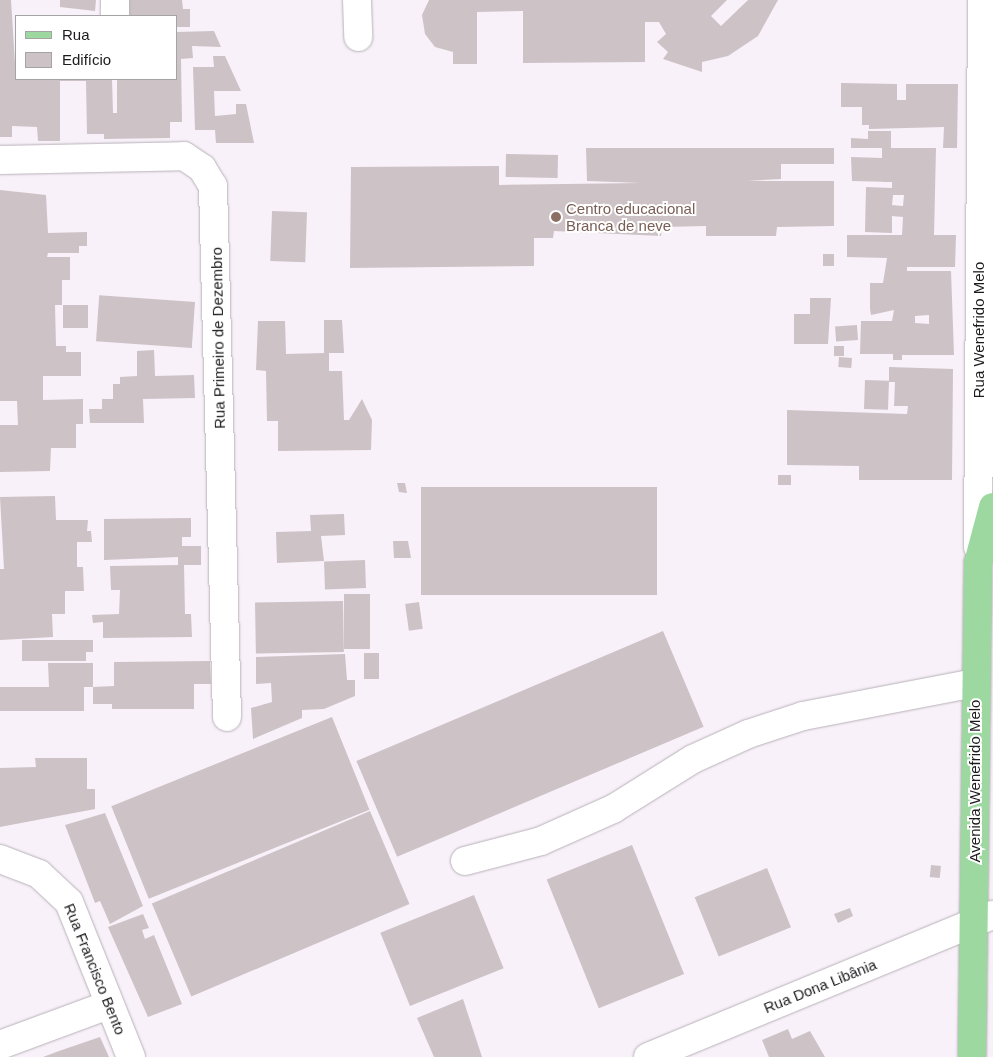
<!DOCTYPE html>
<html>
<head>
<meta charset="utf-8">
<style>
  body { margin:0 }
  #map { position:relative; width:993px; height:1057px; overflow:hidden; background:#f8f1f9; font-family:Helvetica,sans-serif }
  div>[style] { position:absolute }
  .building>* { inset:0; background:#cdc2c6; transform-origin:0 0 }
  .roads { filter:drop-shadow(0 0 1px #b8b1b8) drop-shadow(0 0 1px #b8b1b8) }
  .minor>* { height:28px; margin:-14px; padding:0 14px; transform-origin:14px; border-radius:14px; background:#fff }
  .major>* { height:28px; margin:-14px; padding:0 14px; transform-origin:14px; border-radius:14px; background:#9cd8a0 }
  .dots>* { width:14px; height:14px; translate:-50% -50%; box-sizing:border-box; border:2px solid #fff; border-radius:50% }
  span { translate:-50% -50%; white-space:nowrap; text-align:center; line-height:1.15; -webkit-text-stroke:4px #fff; paint-order:stroke }
  .education-label { font-size:15px; color:#785e54 }
  .left { translate:0 -50%; text-align:left }
  .street-label { font-size:15px; color:#1d1b1e }
  .legend { position:absolute; left:15px; top:15px; width:162px; height:65px; box-sizing:border-box; background:#fff; border:1px solid #a5a4a5; margin:0; padding:6px 9px; list-style:none; font-size:15px; color:#1d1b1e }
  .legend li { display:flex; align-items:center; gap:10px; height:25px }
  .legend b { width:25px; border:1px solid #a5a4a5 }
</style>
</head>
<body>
<div id="map">
  <div class="building">
    <i style="clip-path:polygon(0 0,11px 0,16px 79px,112px 79px,113px 113px,117px 113px,117px 79px,176px 79px,176px 32px,214px 31px,221px 47px,192px 46px,193px 58px,181px 59px,182px 122px,170px 122px,170px 138px,104px 139px,104px 134px,87px 134px,86px 81px,60px 81px,60px 141px,38px 141px,37px 127px,12px 126px,12px 137px,0 137px)"></i>
    <i style="clip-path:polygon(60px 0,96px 0,95px 11px,60px 7px)"></i>
    <i style="clip-path:polygon(123px 0,182px 0,183px 9px,190px 9px,190px 27px,176px 27px,176px 16px,120px 16px)"></i>
    <i style="clip-path:polygon(429px 0,727px 0,711px 16px,721px 26px,748px 0,778px 0,758px 36px,728px 56px,702px 62px,702px 72px,663px 59px,668px 52px,657px 42px,666px 34px,659px 22px,645px 22px,645px 62px,523px 63px,523px 11px,477px 12px,477px 64px,453px 64px,453px 52px,435px 47px,425px 34px,422px 15px)"></i>
    <i style="clip-path:polygon(213px 56px,225px 56px,241px 91px,214px 91px,215px 116px,236px 114px,236px 104px,246px 104px,254px 143px,216px 143px,215px 130px,195px 130px,193px 67px,214px 67px)"></i>
    <i style="clip-path:polygon(841px 83px,897px 84px,897px 100px,906px 100px,906px 84px,958px 84px,957px 148px,943px 148px,944px 127px,869px 129px,869px 125px,862px 125px,862px 107px,841px 107px)"></i>
    <i style="clip-path:polygon(evenodd,868px 131px,891px 131px,891px 148px,936px 148px,934px 235px,956px 235px,955px 267px,907px 267px,907px 271px,951px 271px,954px 355px,902px 355px,902px 360px,893px 360px,893px 354px,860px 354px,861px 321px,892px 321px,894px 310px,871px 315px,870px 309px,870px 283px,883px 283px,887px 258px,847px 257px,847px 235px,902px 235px,903px 217px,892px 216px,892px 233px,865px 232px,866px 187px,892px 188px,892px 182px,852px 181px,851px 157px,882px 158px,882px 148px,851px 148px,851px 138px,868px 139px,868px 131px,893px 195px,904px 195px,903px 206px,892px 205px,893px 195px,868px 131px,929px 315px,929px 324px,915px 323px,915px 316px,929px 315px)"></i>
    <i style="clip-path:polygon(586px 148px,834px 148px,834px 164px,781px 164px,781px 179px,747px 181px,834px 181px,834px 226px,777px 227px,776px 236px,706px 236px,706px 226px,662px 227px,661px 236px,554px 231px,553px 238px,534px 238px,534px 266px,350px 268px,351px 167px,499px 166px,499px 185px,641px 183px,587px 181px)"></i>
    <i style="left:506px;top:154px;width:52px;height:23px;rotate:1deg"></i>
    <i style="clip-path:polygon(0 190px,46px 195px,48px 233px,87px 232px,87px 246px,79px 246px,79px 253px,48px 253px,47px 257px,70px 257px,70px 280px,62px 280px,62px 305px,55px 305px,56px 346px,66px 346px,66px 352px,81px 352px,81px 376px,43px 376px,43px 400px,83px 399px,83px 424px,76px 424px,76px 448px,51px 448px,50px 471px,0 472px,0 425px,18px 425px,17px 401px,0 401px)"></i>
    <i style="left:272px;top:211px;width:35px;height:50px;rotate:2deg"></i>
    <i style="left:823px;top:254px;width:11px;height:12px"></i>
    <i style="clip-path:polygon(810px 298px,831px 298px,828px 344px,794px 344px,794px 314px,810px 314px)"></i>
    <i style="left:195px;top:302px;width:46px;height:96px;rotate:94deg"></i>
    <i style="left:63px;top:305px;width:25px;height:23px"></i>
    <i style="clip-path:polygon(324px 320px,342px 320px,344px 353px,329px 353px,329px 371px,342px 371px,344px 420px,349px 420px,362px 399px,372px 420px,371px 450px,278px 451px,278px 421px,267px 421px,266px 371px,256px 370px,258px 321px,285px 321px,286px 354px,324px 353px)"></i>
    <i style="left:857px;top:325px;width:15px;height:22px;rotate:86deg"></i>
    <i style="left:834px;top:346px;width:10px;height:10px"></i>
    <i style="clip-path:polygon(154px 350px,155px 376px,194px 375px,195px 398px,143px 399px,144px 423px,90px 423px,89px 409px,102px 409px,102px 399px,113px 399px,113px 384px,120px 384px,120px 377px,137px 376px,137px 351px)"></i>
    <i style="left:839px;top:357px;width:13px;height:10px;rotate:4deg"></i>
    <i style="clip-path:polygon(889px 367px,953px 369px,952px 480px,859px 480px,859px 466px,787px 465px,787px 410px,907px 414px,908px 406px,894px 406px,895px 382px,889px 382px)"></i>
    <i style="left:865px;top:380px;width:24px;height:29px;rotate:2deg"></i>
    <i style="left:778px;top:475px;width:13px;height:10px"></i>
    <i style="clip-path:polygon(397px 483px,405px 483px,407px 493px,399px 492px)"></i>
    <i style="left:421px;top:487px;width:236px;height:108px"></i>
    <i style="clip-path:polygon(55px 496px,56px 520px,88px 520px,87px 531px,91px 531px,92px 542px,77px 542px,77px 567px,83px 567px,84px 591px,65px 591px,65px 614px,52px 614px,53px 637px,0 640px,0 569px,4px 569px,0 497px)"></i>
    <i style="clip-path:polygon(344px 514px,345px 535px,321px 536px,324px 561px,277px 563px,276px 532px,311px 531px,310px 515px)"></i>
    <i style="clip-path:polygon(191px 518px,191px 537px,182px 537px,182px 546px,201px 546px,201px 565px,184px 565px,185px 614px,191px 614px,192px 637px,103px 638px,103px 622px,93px 623px,92px 615px,119px 614px,120px 590px,111px 590px,110px 566px,178px 565px,178px 557px,104px 560px,104px 519px)"></i>
    <i style="clip-path:polygon(393px 541px,408px 541px,411px 558px,394px 558px)"></i>
    <i style="left:365px;top:560px;width:28px;height:41px;rotate:88deg"></i>
    <i style="left:344px;top:594px;width:26px;height:55px"></i>
    <i style="left:343px;top:601px;width:51px;height:88px;rotate:89deg"></i>
    <i style="left:419px;top:602px;width:27px;height:14px;rotate:82deg"></i>
    <i style="left:663px;top:631px;width:104px;height:333px;rotate:67deg"></i>
    <i style="clip-path:polygon(22px 640px,93px 640px,93px 652px,86px 652px,86px 661px,22px 661px)"></i>
    <i style="left:364px;top:653px;width:15px;height:26px"></i>
    <i style="clip-path:polygon(345px 654px,347px 680px,355px 680px,355px 696px,324px 709px,302px 710px,302px 718px,253px 739px,251px 708px,272px 702px,271px 683px,256px 684px,256px 657px)"></i>
    <i style="clip-path:polygon(210px 661px,211px 684px,194px 684px,194px 709px,112px 709px,112px 704px,93px 704px,93px 687px,114px 686px,114px 662px)"></i>
    <i style="clip-path:polygon(48px 663px,93px 663px,93px 687px,84px 687px,84px 711px,0 711px,0 687px,49px 687px)"></i>
    <i style="left:332px;top:717px;width:100px;height:238px;rotate:68deg"></i>
    <i style="clip-path:polygon(35px 758px,87px 758px,87px 789px,95px 789px,95px 809px,0 827px,0 768px,36px 767px)"></i>
    <i style="left:370px;top:811px;width:101px;height:237px;rotate:67deg"></i>
    <i style="clip-path:polygon(105px 813px,143px 906px,110px 924px,100px 901px,95px 903px,65px 825px)"></i>
    <i style="left:632px;top:845px;width:139px;height:92px;rotate:68deg"></i>
    <i style="left:931px;top:865px;width:10px;height:12px;rotate:6deg"></i>
    <i style="left:767px;top:868px;width:64px;height:78px;rotate:68deg"></i>
    <i style="left:474px;top:895px;width:79px;height:101px;rotate:68deg"></i>
    <i style="clip-path:polygon(850px 908px,853px 916px,838px 923px,834px 914px)"></i>
    <i style="clip-path:polygon(143px 914px,149px 928px,142px 930px,145px 939px,154px 935px,182px 1004px,148px 1017px,108px 927px)"></i>
    <i style="clip-path:polygon(463px 999px,482px 1057px,434px 1057px,417px 1018px)"></i>
    <i style="clip-path:polygon(788px 1029px,792px 1039px,810px 1031px,825px 1057px,769px 1057px,762px 1040px)"></i>
    <i style="clip-path:polygon(100px 1037px,109px 1057px,43px 1057px,59px 1051px)"></i>
  </div>
  <div class="roads">
    <div class="minor">
      <i style="left:115px;top:0;width:16px;rotate:90deg"></i>
      <i style="left:357px;top:0;width:37px;rotate:88deg"></i>
      <i style="left:0;top:160px;width:184px;rotate:-1.2deg"></i>
      <i style="left:184px;top:156px;width:22px;rotate:34deg"></i>
      <i style="left:202px;top:168px;width:21px;rotate:59deg"></i>
      <i style="left:213px;top:186px;width:531px;rotate:88.49deg"></i>
      <i style="left:978px;top:547px;width:547px;rotate:-89.58deg"></i>
      <i style="left:0;top:859px;width:42px;rotate:21deg"></i>
      <i style="left:39px;top:874px;width:41px;rotate:43deg"></i>
      <i style="left:69px;top:902px;width:167px;rotate:68.2deg"></i>
      <i style="left:465px;top:861px;width:79px;rotate:-14.7deg"></i>
      <i style="left:541px;top:841px;width:79px;rotate:-24deg"></i>
      <i style="left:613px;top:809px;width:94px;rotate:-32deg"></i>
      <i style="left:693px;top:759px;width:60px;rotate:-24.4deg"></i>
      <i style="left:748px;top:734px;width:58px;rotate:-18.1deg"></i>
      <i style="left:803px;top:716px;width:175px;rotate:-10.9deg"></i>
      <i style="left:0;top:1045px;width:115px;rotate:-20.3deg"></i>
      <i style="left:648px;top:1057px;width:373px;rotate:-22.4deg"></i>
    </div>
    <div class="major">
      <i style="left:972px;top:1057px;width:494px;rotate:-89.3deg"></i>
      <i style="left:978px;top:563px;width:58px;rotate:-75deg"></i>
    </div>
  </div>
  <div class="dots">
    <i style="left:556px;top:217px;background:#8d6e63"></i>
  </div>
  <div class="education-label">
    <span class="left" style="left:566px;top:217px">Centro educacional<br>Branca de neve</span>
  </div>
  <div class="street-label">
    <span style="left:979px;top:330px;rotate:-90deg">Rua Wenefrido Melo</span>
    <span style="left:218px;top:338px;rotate:-91deg">Rua Primeiro de Dezembro</span>
    <span style="left:975px;top:781px;rotate:-90deg">Avenida Wenefrido Melo</span>
    <span style="left:95px;top:969px;rotate:68deg">Rua Francisco Bento</span>
    <span style="left:820px;top:986px;rotate:-22deg">Rua Dona Libânia</span>
  </div>
  <ul class="legend">
  <li><b style="height:6px;background:#9cd8a0"></b>Rua</li>
  <li><b style="height:14px;background:#cdc2c6"></b>Edifício</li>
  </ul>
</div>
</body>
</html>
